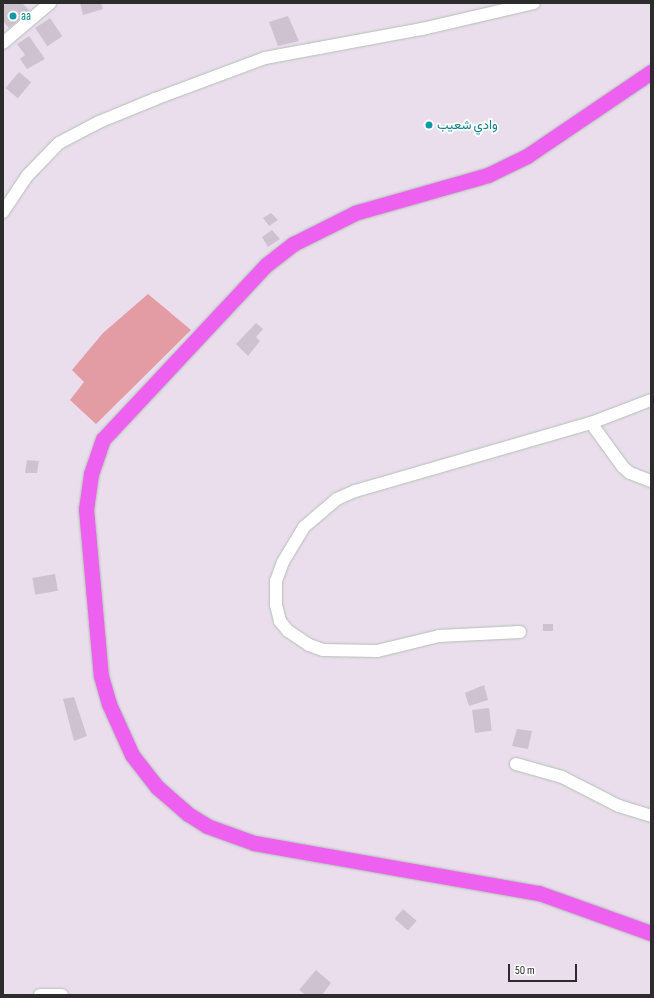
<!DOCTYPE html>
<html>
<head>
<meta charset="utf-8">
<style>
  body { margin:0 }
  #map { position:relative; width:654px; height:998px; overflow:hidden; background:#eadeed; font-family:"Sofia Sans Condensed",Vazirmatn,sans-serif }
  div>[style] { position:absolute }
  .green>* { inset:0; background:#e39ba4 }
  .building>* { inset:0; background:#cec2d0; transform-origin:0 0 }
  .roads { filter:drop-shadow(0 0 1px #b2bfb2) drop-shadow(0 0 1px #b2bfb2) }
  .minor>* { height:12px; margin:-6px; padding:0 6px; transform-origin:6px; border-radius:6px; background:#fff }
  .major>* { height:15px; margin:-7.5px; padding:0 7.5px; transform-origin:7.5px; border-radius:7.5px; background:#ed60f0 }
  .dots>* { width:11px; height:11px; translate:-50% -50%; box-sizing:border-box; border:2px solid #fff; border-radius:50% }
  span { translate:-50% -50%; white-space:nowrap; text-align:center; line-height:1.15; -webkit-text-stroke:3.5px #fff; paint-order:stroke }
  .culture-label { font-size:13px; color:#0d838f }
  .left { translate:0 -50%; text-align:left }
  .frame { position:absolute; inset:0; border:4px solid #2c2c2c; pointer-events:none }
  .scale { position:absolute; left:508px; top:964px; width:69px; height:18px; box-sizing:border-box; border:2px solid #2c2c2c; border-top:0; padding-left:5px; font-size:12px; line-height:14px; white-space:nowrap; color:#2c2c2c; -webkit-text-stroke:3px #fff; paint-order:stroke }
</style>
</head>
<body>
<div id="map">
  <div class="green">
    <i style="clip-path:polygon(148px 294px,191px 330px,96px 424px,70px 400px,84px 382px,72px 370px,103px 333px)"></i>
  </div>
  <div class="building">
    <i style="clip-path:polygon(6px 3px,22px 3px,30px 11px,9px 28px,3px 21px,3px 6px)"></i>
    <i style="clip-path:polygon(80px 3px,101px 3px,103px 9px,83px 15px)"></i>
    <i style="clip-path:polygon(288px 16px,299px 41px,278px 46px,269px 22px)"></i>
    <i style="left:50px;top:18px;width:22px;height:18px;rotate:56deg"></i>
    <i style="clip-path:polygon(29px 36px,45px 59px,27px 69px,20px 59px,25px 55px,17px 44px)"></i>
    <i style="left:19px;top:72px;width:16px;height:21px;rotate:40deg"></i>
    <i style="clip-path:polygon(271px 213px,278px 220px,269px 226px,263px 218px)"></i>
    <i style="clip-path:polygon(272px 230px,280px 239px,268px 247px,262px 237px)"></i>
    <i style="clip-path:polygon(256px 323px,263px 329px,256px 337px,260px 341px,248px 356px,236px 344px)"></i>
    <i style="clip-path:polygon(27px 460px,39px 461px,37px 473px,25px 473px)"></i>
    <i style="left:55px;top:574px;width:17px;height:23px;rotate:80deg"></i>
    <i style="left:543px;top:624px;width:10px;height:7px"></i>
    <i style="clip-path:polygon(484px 685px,488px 700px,469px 706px,465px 693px)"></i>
    <i style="clip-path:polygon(74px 697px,87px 736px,74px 741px,63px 699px)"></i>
    <i style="left:489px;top:708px;width:23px;height:17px;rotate:83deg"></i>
    <i style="clip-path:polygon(517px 729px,532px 731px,528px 749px,512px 746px)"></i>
    <i style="left:403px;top:909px;width:18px;height:13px;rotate:41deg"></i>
    <i style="clip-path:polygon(316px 970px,331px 983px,322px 995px,306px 995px,299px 990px)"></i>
  </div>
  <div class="roads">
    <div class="minor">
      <i style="left:3px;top:43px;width:62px;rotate:-40.4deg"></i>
      <i style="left:3px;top:212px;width:43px;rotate:-56.3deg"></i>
      <i style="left:27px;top:176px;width:46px;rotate:-45.9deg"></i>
      <i style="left:59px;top:143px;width:45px;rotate:-27.7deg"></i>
      <i style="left:99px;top:122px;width:61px;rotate:-22.3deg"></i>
      <i style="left:155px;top:99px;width:117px;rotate:-20.4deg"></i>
      <i style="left:265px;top:58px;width:160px;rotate:-10.5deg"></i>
      <i style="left:422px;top:29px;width:115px;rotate:-13.1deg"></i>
      <i style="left:651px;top:400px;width:64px;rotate:159deg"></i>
      <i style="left:591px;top:423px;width:54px;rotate:54deg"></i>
      <i style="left:623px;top:467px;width:9px;rotate:41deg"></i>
      <i style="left:630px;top:473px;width:22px;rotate:21deg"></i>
      <i style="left:520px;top:632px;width:81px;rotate:177.2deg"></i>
      <i style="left:439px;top:636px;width:64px;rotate:166.4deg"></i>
      <i style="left:377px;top:651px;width:54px;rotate:-178.9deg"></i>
      <i style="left:323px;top:650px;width:15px;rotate:-160deg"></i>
      <i style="left:309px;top:645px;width:25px;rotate:-146deg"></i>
      <i style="left:288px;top:631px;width:13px;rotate:-129deg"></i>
      <i style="left:280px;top:621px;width:16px;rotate:-104deg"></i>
      <i style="left:276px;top:605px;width:24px;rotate:-90deg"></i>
      <i style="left:276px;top:581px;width:20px;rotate:-70deg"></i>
      <i style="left:283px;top:562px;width:41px;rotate:-59deg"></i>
      <i style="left:304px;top:527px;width:43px;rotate:-40.3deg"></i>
      <i style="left:337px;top:499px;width:20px;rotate:-24deg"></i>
      <i style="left:355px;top:491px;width:246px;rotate:-16.1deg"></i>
      <i style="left:516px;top:764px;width:48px;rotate:15.8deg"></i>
      <i style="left:562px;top:777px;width:64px;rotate:27deg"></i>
      <i style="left:619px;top:806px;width:34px;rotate:17deg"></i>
      <i style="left:40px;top:995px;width:22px"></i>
    </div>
    <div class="major">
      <i style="left:651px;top:72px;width:150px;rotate:145.9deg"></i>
      <i style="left:527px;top:156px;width:43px;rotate:154deg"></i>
      <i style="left:488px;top:175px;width:138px;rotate:164.1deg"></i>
      <i style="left:355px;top:213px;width:69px;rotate:153.4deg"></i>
      <i style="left:293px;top:244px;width:34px;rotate:142deg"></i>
      <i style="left:266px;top:265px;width:238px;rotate:133.1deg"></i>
      <i style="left:103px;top:439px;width:37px;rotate:109deg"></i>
      <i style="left:91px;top:474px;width:35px;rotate:98deg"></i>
      <i style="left:86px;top:509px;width:168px;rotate:84.9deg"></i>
      <i style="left:101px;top:676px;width:29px;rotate:74deg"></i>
      <i style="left:109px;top:704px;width:56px;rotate:65.7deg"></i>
      <i style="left:132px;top:755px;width:41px;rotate:52deg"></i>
      <i style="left:157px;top:787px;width:41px;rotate:41.1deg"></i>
      <i style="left:188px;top:814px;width:22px;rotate:32deg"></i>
      <i style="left:207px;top:826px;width:50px;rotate:19.9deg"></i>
      <i style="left:254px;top:843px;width:289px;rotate:10deg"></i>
      <i style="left:539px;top:893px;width:119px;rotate:19.7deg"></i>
    </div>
  </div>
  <div class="dots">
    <i style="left:13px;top:16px;background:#0f9aa8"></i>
    <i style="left:429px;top:125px;background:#0f9aa8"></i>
  </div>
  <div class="culture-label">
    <span class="left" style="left:21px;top:16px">aa</span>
    <span class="left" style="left:437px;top:125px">وادي شعيب</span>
  </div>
  <div class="frame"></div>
  <div class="scale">50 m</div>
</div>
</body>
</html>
